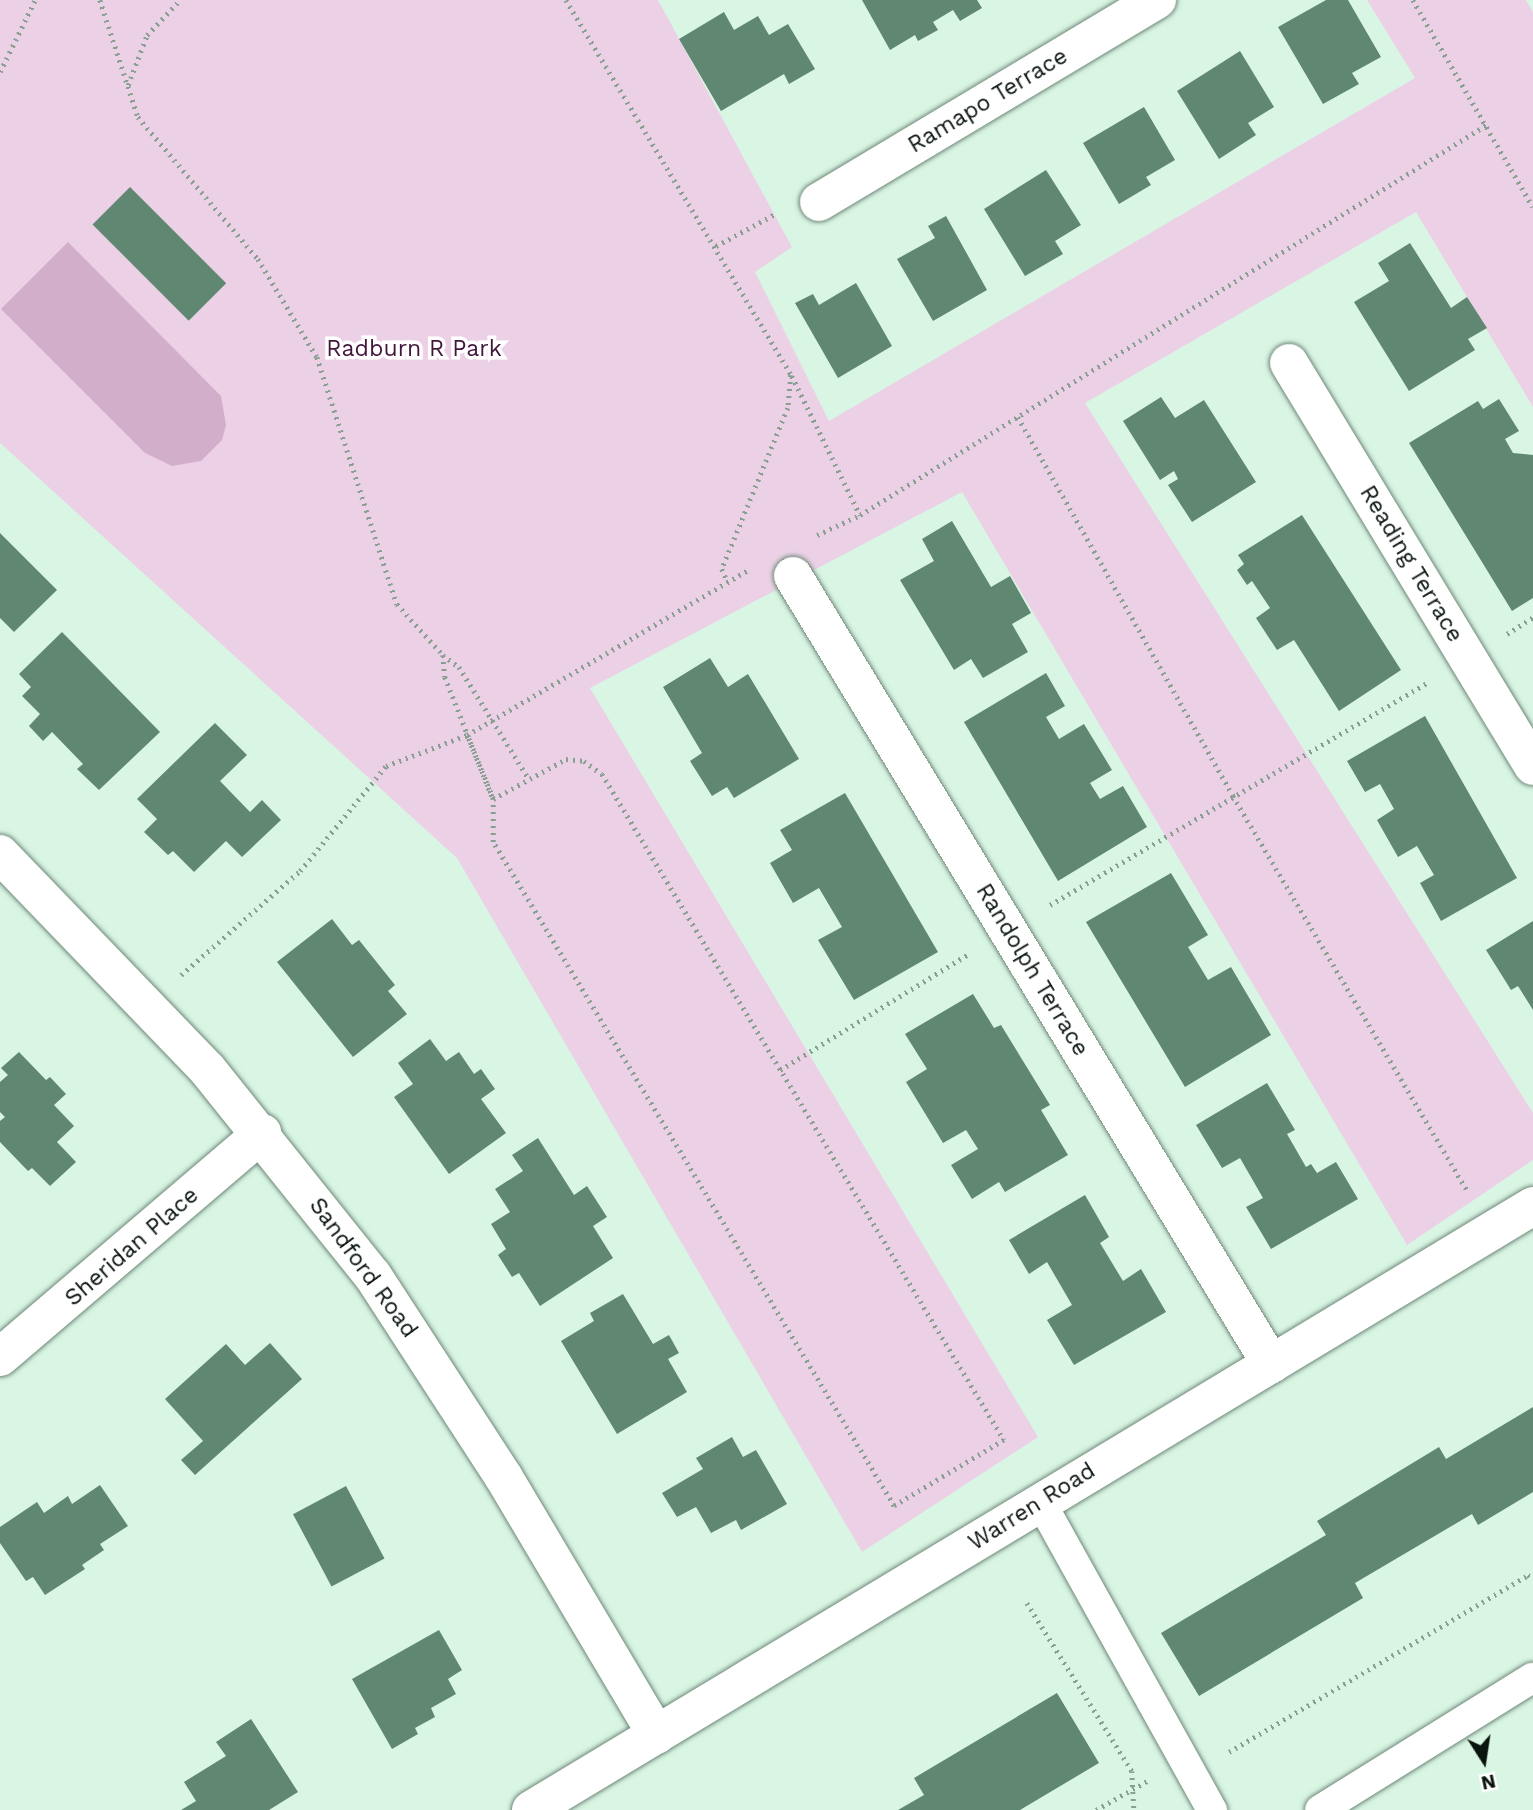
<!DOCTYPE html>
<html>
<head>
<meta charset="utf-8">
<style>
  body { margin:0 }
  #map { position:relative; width:1533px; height:1810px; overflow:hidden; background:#d9f5e4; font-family:"Work Sans",sans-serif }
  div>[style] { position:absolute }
  .green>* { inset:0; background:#ecd1e6 }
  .water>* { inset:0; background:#d2aeca }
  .building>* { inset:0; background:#608771; transform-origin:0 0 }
  .path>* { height:4.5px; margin-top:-2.25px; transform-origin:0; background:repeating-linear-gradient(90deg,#899f92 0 2px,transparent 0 7px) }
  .roads { filter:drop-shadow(0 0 2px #6e8878) drop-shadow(0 0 2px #6e8878) }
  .service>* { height:30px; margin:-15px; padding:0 15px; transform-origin:15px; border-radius:15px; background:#fff }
  .minor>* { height:38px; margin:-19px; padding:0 19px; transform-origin:19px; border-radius:19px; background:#fff }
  span { translate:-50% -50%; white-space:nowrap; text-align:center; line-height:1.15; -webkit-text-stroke:7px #fff; paint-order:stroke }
  .street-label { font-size:23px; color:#0a140e }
  .park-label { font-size:23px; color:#42163b }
  .north { position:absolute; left:1449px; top:1726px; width:70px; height:70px; -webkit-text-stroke:5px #fff; paint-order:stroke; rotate:168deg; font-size:19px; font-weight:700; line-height:28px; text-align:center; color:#0a140e }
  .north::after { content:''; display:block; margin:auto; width:24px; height:32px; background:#0a140e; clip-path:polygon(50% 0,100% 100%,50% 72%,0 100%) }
</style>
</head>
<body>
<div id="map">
  <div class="green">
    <i style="clip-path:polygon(0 0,658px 0,792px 247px,755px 272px,829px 421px,1415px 78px,1367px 0,1526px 0,1533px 12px,1533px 407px,1416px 212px,1085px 403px,1533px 1113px,1533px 1160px,1407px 1245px,962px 492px,590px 688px,1038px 1437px,862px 1552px,457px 858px,0 443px)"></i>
  </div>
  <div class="water">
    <i style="clip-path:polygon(68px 242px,221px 396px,226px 425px,222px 440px,201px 461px,172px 466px,145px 453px,1px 309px)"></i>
  </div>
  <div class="building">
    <i style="clip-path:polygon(862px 0,977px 0,982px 8px,960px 21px,953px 10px,933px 22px,938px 30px,918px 41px,915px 35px,890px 50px)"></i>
    <i style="clip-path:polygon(1326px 0,1348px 0,1381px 57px,1352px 73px,1359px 84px,1323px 104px,1278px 27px)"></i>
    <i style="clip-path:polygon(724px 12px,734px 30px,758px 16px,769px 35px,788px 24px,815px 69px,789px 84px,784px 74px,721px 111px,679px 39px)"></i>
    <i style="clip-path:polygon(1240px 51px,1274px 107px,1248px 123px,1256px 135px,1219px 159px,1177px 91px)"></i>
    <i style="clip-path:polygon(1144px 107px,1175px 160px,1146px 177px,1151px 185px,1119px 204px,1083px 143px)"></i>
    <i style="clip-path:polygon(1046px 170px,1081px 225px,1055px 241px,1063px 254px,1025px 276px,984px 209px)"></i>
    <i style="left:130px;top:187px;width:136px;height:53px;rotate:45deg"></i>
    <i style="clip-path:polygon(946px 216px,987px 290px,933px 321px,897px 259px,935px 238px,928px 226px)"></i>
    <i style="clip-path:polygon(1410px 243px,1451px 308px,1467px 297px,1487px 328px,1468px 339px,1475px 350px,1409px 391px,1354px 302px,1389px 281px,1378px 263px)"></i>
    <i style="clip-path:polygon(856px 283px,892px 346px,838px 378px,795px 303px,813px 294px,819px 305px)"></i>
    <i style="clip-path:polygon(1161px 397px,1175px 418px,1204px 400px,1256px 482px,1192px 522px,1168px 485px,1178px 479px,1174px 471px,1160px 480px,1123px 421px)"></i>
    <i style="clip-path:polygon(1499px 399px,1519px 431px,1505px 439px,1513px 453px,1533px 455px,1533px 598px,1512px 611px,1409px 443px,1478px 401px,1483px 409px)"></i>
    <i style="clip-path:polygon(1302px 515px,1401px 670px,1339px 711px,1294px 640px,1277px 650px,1256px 618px,1270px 608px,1252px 581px,1247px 585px,1237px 570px,1244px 564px,1238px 555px)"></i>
    <i style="clip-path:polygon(952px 521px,991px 587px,1010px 576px,1031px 613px,1012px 624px,1028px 652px,983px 678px,971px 659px,954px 670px,900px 580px,934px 561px,922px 539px)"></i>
    <i style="clip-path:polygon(0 533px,57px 590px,14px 632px,0 618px)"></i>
    <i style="clip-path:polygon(62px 632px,160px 732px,99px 790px,77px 769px,83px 764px,52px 732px,43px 741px,29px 726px,40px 714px,22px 696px,31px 687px,19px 674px)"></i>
    <i style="clip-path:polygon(710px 658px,728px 687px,748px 674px,799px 759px,734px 798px,727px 787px,712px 796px,690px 761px,702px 753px,663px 687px)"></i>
    <i style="clip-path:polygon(1046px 673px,1065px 706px,1046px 717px,1059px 739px,1084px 724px,1112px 770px,1090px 783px,1100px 799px,1123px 786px,1147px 827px,1058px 881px,964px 722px)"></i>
    <i style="clip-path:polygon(1425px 716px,1517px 878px,1441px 921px,1420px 883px,1434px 875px,1417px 846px,1398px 857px,1377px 820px,1394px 809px,1380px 784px,1365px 792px,1347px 761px)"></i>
    <i style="clip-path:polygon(215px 723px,247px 755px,220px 781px,250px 812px,262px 800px,281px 820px,242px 857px,226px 841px,194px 872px,173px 851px,168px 855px,144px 832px,157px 819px,137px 799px)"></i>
    <i style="clip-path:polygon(845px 793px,938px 952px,854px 1000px,818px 940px,842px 927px,819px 888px,793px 903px,770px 863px,792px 850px,780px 830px)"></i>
    <i style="clip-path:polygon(1171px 873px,1208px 935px,1188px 947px,1208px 980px,1231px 967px,1271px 1035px,1185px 1087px,1086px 922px)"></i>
    <i style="clip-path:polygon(332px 919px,352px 945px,359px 940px,395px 985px,388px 991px,407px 1014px,353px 1057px,277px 962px)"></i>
    <i style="clip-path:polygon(1533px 921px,1533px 1010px,1518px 986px,1511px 990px,1486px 950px)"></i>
    <i style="clip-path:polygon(973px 994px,994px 1028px,1001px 1025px,1050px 1105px,1041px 1110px,1068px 1155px,1005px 1192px,999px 1182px,972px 1199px,951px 1165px,978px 1149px,966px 1130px,943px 1143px,906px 1082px,927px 1069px,905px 1034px)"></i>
    <i style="clip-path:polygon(430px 1039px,446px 1061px,459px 1052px,474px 1074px,481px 1069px,495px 1089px,481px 1099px,506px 1133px,449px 1174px,394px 1097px,413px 1084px,398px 1063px)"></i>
    <i style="clip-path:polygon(19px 1052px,46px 1080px,50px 1077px,66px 1094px,54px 1105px,74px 1126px,57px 1142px,76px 1162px,50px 1186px,32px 1168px,28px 1171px,0 1142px,0 1121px,5px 1117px,0 1112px,0 1082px,8px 1075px,1px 1068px)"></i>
    <i style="clip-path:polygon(1267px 1083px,1295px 1130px,1287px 1134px,1306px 1167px,1311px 1164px,1317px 1173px,1336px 1162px,1358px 1199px,1271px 1249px,1246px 1207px,1263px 1198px,1240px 1158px,1222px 1168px,1196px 1125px)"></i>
    <i style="clip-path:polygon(538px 1138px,574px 1195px,587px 1186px,607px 1217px,593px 1226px,613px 1258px,540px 1306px,519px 1273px,512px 1277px,498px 1255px,506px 1249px,491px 1224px,510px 1212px,495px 1189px,523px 1171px,512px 1155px)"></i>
    <i style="clip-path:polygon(1085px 1195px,1109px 1237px,1100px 1243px,1123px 1281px,1141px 1269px,1166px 1312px,1074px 1365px,1047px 1320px,1072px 1305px,1047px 1262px,1029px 1274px,1009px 1240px)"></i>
    <i style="clip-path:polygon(623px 1294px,653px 1344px,669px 1335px,679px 1353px,668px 1359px,687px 1392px,617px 1434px,561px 1341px,594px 1321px,590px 1313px)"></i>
    <i style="clip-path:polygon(270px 1343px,302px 1379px,195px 1475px,181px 1460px,203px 1441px,165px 1399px,226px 1344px,245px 1365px)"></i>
    <i style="clip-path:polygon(1533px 1407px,1533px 1492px,1478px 1525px,1472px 1514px,1355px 1583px,1363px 1598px,1199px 1696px,1161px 1633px,1326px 1535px,1317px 1521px,1439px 1447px,1446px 1459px)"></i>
    <i style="clip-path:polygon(732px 1437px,743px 1457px,756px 1450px,787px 1504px,741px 1530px,736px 1520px,711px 1533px,696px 1507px,677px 1517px,662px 1493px,703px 1469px,696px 1458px)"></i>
    <i style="clip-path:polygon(100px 1485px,128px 1526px,100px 1544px,104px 1550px,82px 1565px,85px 1569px,45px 1595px,33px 1577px,26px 1581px,0 1543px,0 1527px,37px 1502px,44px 1513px,68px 1496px,72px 1504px)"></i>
    <i style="left:346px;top:1486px;width:82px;height:60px;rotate:62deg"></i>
    <i style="clip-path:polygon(439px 1630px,462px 1670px,448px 1679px,456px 1694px,431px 1708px,435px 1717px,415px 1728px,418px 1734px,392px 1749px,352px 1679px)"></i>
    <i style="clip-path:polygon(1057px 1693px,1099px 1763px,1020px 1810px,898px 1810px,924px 1795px,914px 1778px)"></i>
    <i style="clip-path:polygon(251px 1719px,298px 1792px,269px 1810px,181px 1810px,196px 1801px,184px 1782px,226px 1756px,216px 1742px)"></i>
  </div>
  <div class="path">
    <i style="left:100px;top:0;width:123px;rotate:72deg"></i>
    <i style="left:138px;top:117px;width:186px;rotate:49.8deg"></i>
    <i style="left:258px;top:259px;width:114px;rotate:59deg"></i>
    <i style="left:317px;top:357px;width:260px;rotate:72.1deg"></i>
    <i style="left:397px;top:604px;width:69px;rotate:48deg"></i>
    <i style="left:443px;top:655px;width:22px;rotate:85deg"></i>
    <i style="left:445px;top:677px;width:131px;rotate:68.5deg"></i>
    <i style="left:493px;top:799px;width:83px;rotate:-28.7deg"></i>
    <i style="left:566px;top:759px;width:18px;rotate:6deg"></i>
    <i style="left:584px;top:761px;width:22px;rotate:36deg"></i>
    <i style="left:602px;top:774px;width:778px;rotate:58.88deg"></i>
    <i style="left:1004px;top:1440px;width:128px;rotate:149deg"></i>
    <i style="left:894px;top:1506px;width:776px;rotate:-121.13deg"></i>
    <i style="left:493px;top:842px;width:43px;rotate:-90deg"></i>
    <i style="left:493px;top:799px;width:69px;rotate:-112.1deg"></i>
    <i style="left:566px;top:0;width:437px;rotate:59deg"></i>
    <i style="left:791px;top:375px;width:33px;rotate:95deg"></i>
    <i style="left:788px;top:408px;width:174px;rotate:112.3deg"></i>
    <i style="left:722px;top:569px;width:13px;rotate:67deg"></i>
    <i style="left:1413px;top:0;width:239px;rotate:59.9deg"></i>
    <i style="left:0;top:72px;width:80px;rotate:-64.1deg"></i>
    <i style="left:128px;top:85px;width:53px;rotate:-69.2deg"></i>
    <i style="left:147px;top:35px;width:48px;rotate:-46.7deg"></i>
    <i style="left:716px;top:246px;width:67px;rotate:-28.5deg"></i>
    <i style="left:792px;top:376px;width:155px;rotate:63.9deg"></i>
    <i style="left:1018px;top:417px;width:436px;rotate:60.4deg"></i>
    <i style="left:1233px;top:796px;width:460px;rotate:59.3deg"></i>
    <i style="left:817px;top:535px;width:47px;rotate:-24.9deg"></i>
    <i style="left:860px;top:515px;width:738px;rotate:-31.92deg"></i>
    <i style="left:1507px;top:634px;width:31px;rotate:-33deg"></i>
    <i style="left:443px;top:655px;width:20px;rotate:37deg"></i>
    <i style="left:459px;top:667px;width:132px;rotate:58deg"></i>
    <i style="left:1050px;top:905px;width:439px;rotate:-30.5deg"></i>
    <i style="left:181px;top:975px;width:158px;rotate:-41.2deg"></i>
    <i style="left:300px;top:871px;width:136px;rotate:-50.7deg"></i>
    <i style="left:386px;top:766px;width:87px;rotate:-20.9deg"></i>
    <i style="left:467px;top:735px;width:324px;rotate:-30.4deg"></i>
    <i style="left:780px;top:1070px;width:220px;rotate:-31.6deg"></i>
    <i style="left:1027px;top:1603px;width:198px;rotate:58deg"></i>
    <i style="left:1132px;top:1771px;width:39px;rotate:87deg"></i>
    <i style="left:1229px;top:1752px;width:347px;rotate:-30.6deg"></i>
    <i style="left:1528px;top:1575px;width:6px;rotate:39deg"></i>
    <i style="left:1096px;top:1810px;width:59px;rotate:-29.6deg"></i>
  </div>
  <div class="roads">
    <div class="service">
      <i style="left:1040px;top:1501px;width:354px;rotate:60.9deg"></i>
      <i style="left:1320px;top:1810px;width:250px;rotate:-31.9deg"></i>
    </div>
    <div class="minor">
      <i style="left:819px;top:202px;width:394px;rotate:-30.9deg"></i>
      <i style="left:1289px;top:363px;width:471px;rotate:58.8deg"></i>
      <i style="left:793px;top:576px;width:922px;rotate:58.76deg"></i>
      <i style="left:0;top:854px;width:298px;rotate:46.1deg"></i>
      <i style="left:207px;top:1069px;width:265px;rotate:51.3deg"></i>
      <i style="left:373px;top:1276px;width:239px;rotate:57deg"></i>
      <i style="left:503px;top:1476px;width:301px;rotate:59.3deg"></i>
      <i style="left:0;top:1357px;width:345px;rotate:-40.5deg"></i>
      <i style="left:531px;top:1810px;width:1170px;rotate:-31.08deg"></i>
    </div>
  </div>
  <div class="street-label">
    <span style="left:988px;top:101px;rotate:-31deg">Ramapo Terrace</span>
    <span style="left:1411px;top:564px;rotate:59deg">Reading Terrace</span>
    <span style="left:1032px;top:970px;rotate:59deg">Randolph Terrace</span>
    <span style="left:132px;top:1247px;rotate:-41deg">Sheridan Place</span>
    <span style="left:363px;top:1268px;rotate:54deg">Sandford Road</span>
    <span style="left:1032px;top:1507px;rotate:-32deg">Warren Road</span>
  </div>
  <div class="park-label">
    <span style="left:414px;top:349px">Radburn R Park</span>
  </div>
  <div class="north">N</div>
</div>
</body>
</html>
